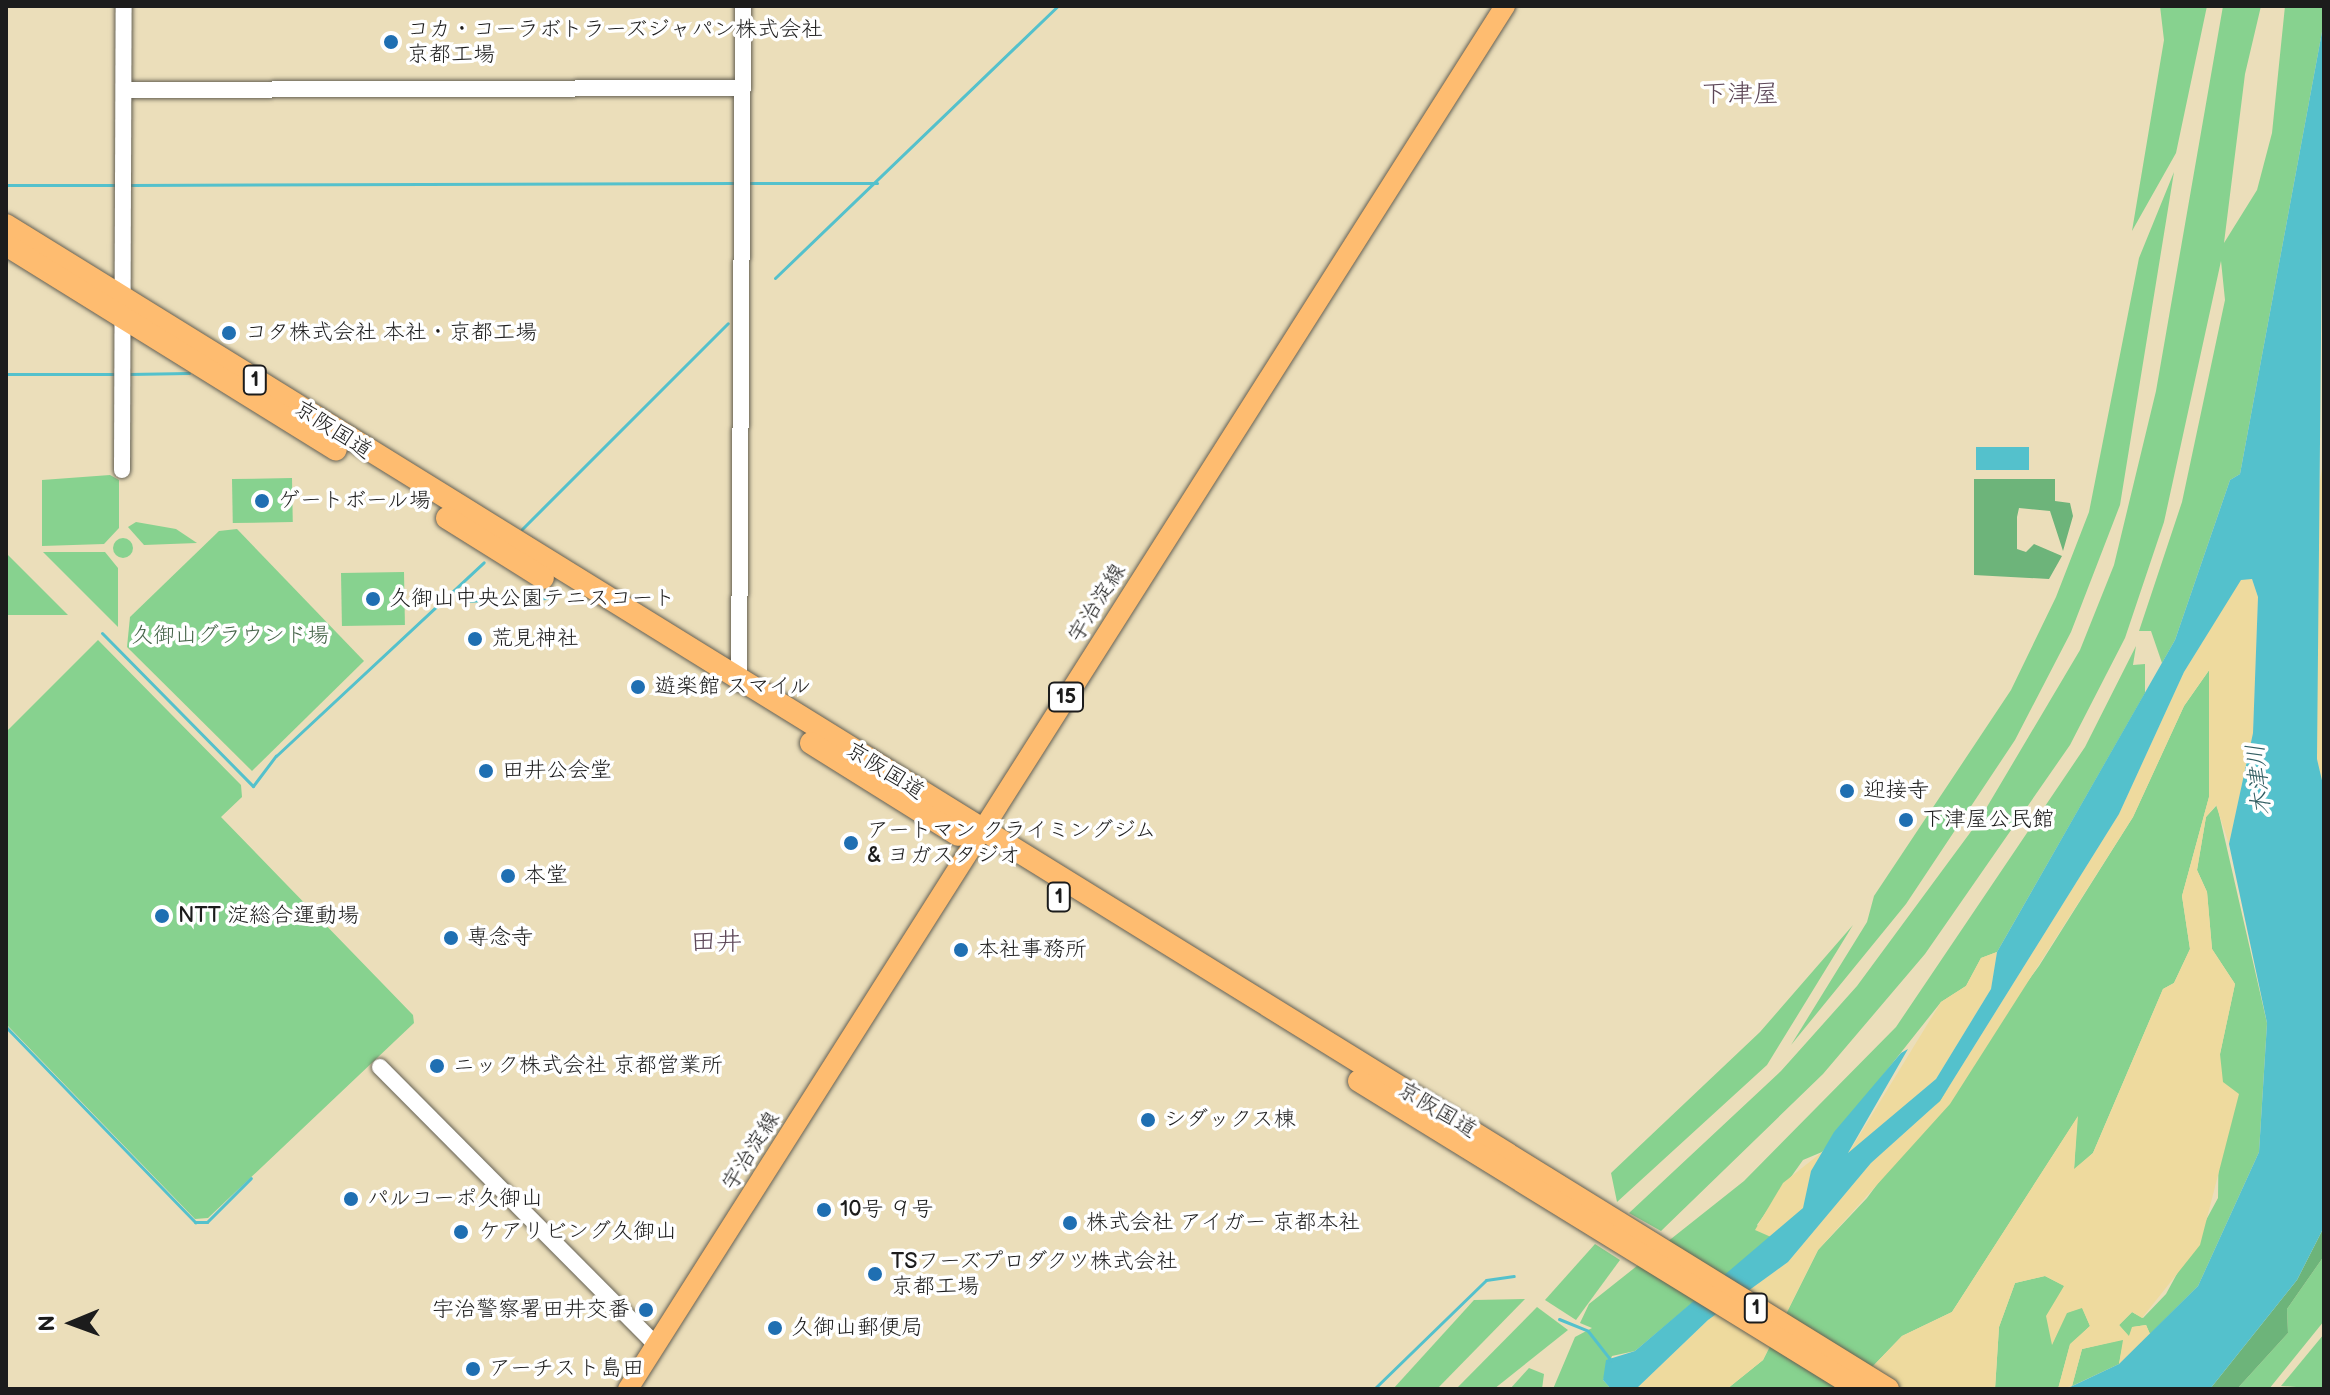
<!DOCTYPE html>
<html>
<head>
<meta charset="utf-8">
<style>
  body { margin:0 }
  #map { position:relative; width:2330px; height:1395px; overflow:hidden; background:#ebdeba; font-family:"Balsamiq Sans","Klee One",sans-serif }
  div>[style] { position:absolute }
  .green>* { inset:0; background:#87d28f; transform-origin:0 0 }
  .round { border-radius:50% }
  .forest>* { inset:0; background:#6db47a }
  .sand>* { inset:0; background:#eeda9e }
  .water>* { inset:0; background:#54c1cc; transform-origin:0 0 }
  .stream>* { height:3px; margin:-1.5px; padding:0 1.5px; transform-origin:1.5px; border-radius:1.5px; background:#54c1cc }
  .roads { filter:drop-shadow(0 0 2px #646053) drop-shadow(0 0 2px #646053) }
  .minor>* { height:16px; margin:-8px; padding:0 8px; transform-origin:8px; border-radius:8px; background:#fff }
  .major>* { height:20px; margin:-10px; padding:0 10px; transform-origin:10px; border-radius:10px; background:#febc70 }
  .highway>* { height:22px; margin:-11px; padding:0 11px; transform-origin:11px; border-radius:11px; background:#febc70 }
  .dots>* { width:22px; height:22px; translate:-50% -50%; box-sizing:border-box; border:4px solid #fff; border-radius:50% }
  span { translate:-50% -50%; white-space:nowrap; text-align:center; line-height:1.15; -webkit-text-stroke:7px #fff; paint-order:stroke }
  .shield-label span { padding:2px 6px; background:#fff; border:2px solid; border-radius:6px; -webkit-text-stroke-width:0 }
  .shield-label { font-size:20px; color:#1c1c1c; font-weight:700 }
  .poi-label { font-size:22px; color:#1c1c1c }
  .left { translate:0 -50%; text-align:left }
  .right { translate:-100% -50%; text-align:right }
  .street-label { font-size:22px; color:#1c1c1c }
  .park-label { font-size:22px; color:#47654a }
  .water-label { font-size:24px; color:#325e62; font-style:italic }
  .quarter-label { font-size:26px; color:#5d4758 }
  .frame { position:absolute; inset:0; border:8px solid #1c1c1c; pointer-events:none }
  .north { position:absolute; left:32px; top:1283px; width:80px; height:80px; -webkit-text-stroke:6px #fff; paint-order:stroke; rotate:269deg; font-size:22px; font-weight:700; line-height:32px; text-align:center; color:#1c1c1c }
  .north::after { content:''; display:block; margin:auto; width:28px; height:36px; background:#1c1c1c; clip-path:polygon(50% 0,100% 100%,50% 72%,0 100%) }
</style>
</head>
<body>
<div id="map">
  <div class="green">
    <i style="clip-path:polygon(2160px 6px,2207px 6px,2176px 153px,2132px 231px,2164px 40px)"></i>
    <i style="clip-path:polygon(2223px 6px,2261px 6px,2245px 74px,2224px 243px,2257px 190px,2272px 133px,2285px 6px,2324px 6px,2324px 21px,2240px 474px,2230px 480px,2175px 640px,2162px 663px,2151px 631px,2139px 631px,2182px 502px,2225px 300px,2221px 261px,2164px 522px,2125px 638px,2070px 745px,1925px 954px,1823px 1074px,1661px 1231px,1629px 1213px,1781px 1071px,1857px 986px,1978px 822px,2080px 650px,2114px 565px,2156px 391px)"></i>
    <i style="clip-path:polygon(2174px 172px,2120px 505px,2071px 632px,2015px 740px,1906px 904px,1791px 1045px,1867px 922px,1874px 896px,2011px 690px,2056px 597px,2089px 512px,2139px 258px)"></i>
    <i style="clip-path:polygon(110px 475px,119px 480px,119px 528px,104px 544px,42px 546px,42px 480px)"></i>
    <i style="left:292px;top:478px;width:44px;height:60px;rotate:89deg"></i>
    <i style="clip-path:polygon(136px 522px,176px 529px,197px 543px,144px 545px,128px 527px)"></i>
    <i style="clip-path:polygon(237px 529px,364px 661px,252px 771px,127px 647px,130px 617px,219px 531px)"></i>
    <i class="round" style="left:113px;top:538px;width:20px;height:20px"></i>
    <i style="clip-path:polygon(43px 552px,105px 552px,118px 568px,118px 627px)"></i>
    <i style="clip-path:polygon(6px 553px,68px 615px,6px 615px)"></i>
    <i style="left:404px;top:572px;width:53px;height:63px;rotate:89deg"></i>
    <i style="clip-path:polygon(98px 640px,241px 785px,242px 797px,221px 817px,413px 1015px,414px 1023px,208px 1218px,195px 1219px,6px 1024px,6px 732px)"></i>
    <i style="clip-path:polygon(2136px 646px,2133px 665px,2145px 664px,2145px 693px,1997px 952px,1981px 958px,1966px 986px,1941px 1002px,1822px 1152px,1803px 1160px,1757px 1225px,1771px 1237px,1635px 1351px,1612px 1356px,1603px 1380px,1611px 1389px,1553px 1389px,1575px 1337px,1592px 1328px,1580px 1323px,1589px 1304px,1744px 1181px,1896px 1027px,2085px 747px)"></i>
    <i style="clip-path:polygon(2210px 669px,2209px 797px,2182px 896px,2190px 949px,2174px 983px,2163px 989px,2093px 1153px,2074px 1170px,2077px 1118px,1952px 1312px,1902px 1336px,1851px 1389px,1727px 1389px,1763px 1360px,1818px 1250px,1867px 1198px,2039px 966px,2133px 817px,2184px 706px)"></i>
    <i style="clip-path:polygon(2217px 805px,2267px 1023px,2259px 1152px,2198px 1286px,2150px 1334px,2146px 1325px,2133px 1327px,2129px 1337px,2119px 1325px,2132px 1312px,2143px 1318px,2166px 1294px,2218px 1198px,2220px 1054px,2235px 984px,2212px 949px,2207px 892px,2197px 870px,2206px 817px)"></i>
    <i style="clip-path:polygon(1853px 925px,1767px 1065px,1617px 1202px,1611px 1173px,1760px 1032px)"></i>
    <i style="clip-path:polygon(1595px 1244px,1620px 1260px,1576px 1320px,1545px 1300px)"></i>
    <i style="clip-path:polygon(2324px 1256px,2324px 1321px,2269px 1389px,2237px 1389px,2288px 1333px,2287px 1309px)"></i>
    <i style="clip-path:polygon(2045px 1276px,2065px 1286px,2052px 1344px,2066px 1313px,2082px 1307px,2090px 1326px,2070px 1345px,2058px 1389px,1995px 1389px,1999px 1327px,2015px 1283px)"></i>
    <i style="clip-path:polygon(1525px 1299px,1437px 1389px,1393px 1389px,1474px 1300px)"></i>
    <i style="clip-path:polygon(1537px 1307px,1568px 1330px,1494px 1389px,1456px 1389px)"></i>
    <i style="clip-path:polygon(2324px 1334px,2324px 1389px,2281px 1386px)"></i>
    <i style="clip-path:polygon(2124px 1339px,2119px 1364px,2072px 1386px,2082px 1349px)"></i>
    <i style="clip-path:polygon(1529px 1368px,1544px 1374px,1542px 1389px,1510px 1389px)"></i>
  </div>
  <div class="forest">
    <i style="clip-path:polygon(1974px 479px,2055px 479px,2055px 501px,2070px 503px,2073px 516px,2063px 551px,2050px 511px,2019px 508px,2017px 517px,2017px 549px,2026px 552px,2034px 544px,2062px 556px,2049px 579px,1974px 575px)"></i>
    <i style="clip-path:polygon(2324px 1227px,2324px 1256px,2287px 1309px,2288px 1333px,2237px 1389px,2210px 1389px,2297px 1280px)"></i>
  </div>
  <div class="sand">
    <i style="clip-path:polygon(2324px 455px,2324px 789px,2317px 759px,2317px 500px)"></i>
    <i style="clip-path:polygon(2241px 579px,2252px 579px,2258px 597px,2253px 733px,2229px 844px,2216px 805px,2206px 817px,2197px 870px,2207px 892px,2212px 949px,2235px 984px,2220px 1054px,2223px 1082px,2239px 1094px,2200px 1245px,2142px 1318px,2132px 1312px,2119px 1325px,2129px 1336px,2132px 1327px,2146px 1325px,2150px 1334px,2119px 1364px,2123px 1340px,2082px 1349px,2072px 1386px,2058px 1389px,2070px 1344px,2090px 1326px,2082px 1308px,2067px 1313px,2052px 1345px,2046px 1316px,2064px 1286px,2045px 1276px,2015px 1283px,1999px 1327px,1995px 1389px,1851px 1389px,1902px 1336px,1952px 1312px,2078px 1116px,2074px 1169px,2093px 1153px,2163px 989px,2174px 983px,2190px 949px,2182px 896px,2209px 797px,2209px 670px,2184px 706px,2133px 817px,1950px 1104px,1818px 1250px,1763px 1360px,1727px 1389px,1636px 1389px,1708px 1320px,1788px 1262px,1871px 1163px,1940px 1101px,2119px 814px,2184px 672px)"></i>
    <i style="clip-path:polygon(1997px 952px,1991px 989px,1936px 1079px,1848px 1154px,1941px 1002px,1966px 986px,1981px 958px)"></i>
    <i style="clip-path:polygon(1822px 1152px,1804px 1208px,1771px 1237px,1755px 1230px,1783px 1183px)"></i>
  </div>
  <div class="water">
    <i style="clip-path:polygon(2324px 21px,2317px 759px,2324px 789px,2324px 1227px,2297px 1280px,2210px 1389px,2066px 1389px,2119px 1364px,2198px 1286px,2259px 1152px,2267px 1023px,2229px 844px,2253px 733px,2258px 597px,2252px 579px,2241px 580px,2184px 672px,2119px 814px,1940px 1101px,1871px 1163px,1788px 1262px,1708px 1320px,1636px 1389px,1611px 1389px,1603px 1380px,1606px 1360px,1635px 1351px,1803px 1208px,1811px 1171px,1834px 1132px,1901px 1053px,1908px 1049px,1848px 1153px,1936px 1079px,1991px 989px,1997px 952px,2175px 640px,2230px 480px,2240px 474px)"></i>
    <i style="left:2029px;top:447px;width:23px;height:53px;rotate:90deg"></i>
  </div>
  <div class="stream">
    <i style="left:746px;top:183px;width:131px"></i>
    <i style="left:6px;top:185px;width:112px"></i>
    <i style="left:130px;top:185px;width:604px;rotate:-0.19deg"></i>
    <i style="left:775px;top:278px;width:393px;rotate:-43.9deg"></i>
    <i style="left:6px;top:374px;width:112px"></i>
    <i style="left:129px;top:374px;width:60px;rotate:-1deg"></i>
    <i style="left:522px;top:529px;width:291px;rotate:-45deg"></i>
    <i style="left:462px;top:601px;width:87px;rotate:-2deg"></i>
    <i style="left:102px;top:633px;width:215px;rotate:45.4deg"></i>
    <i style="left:253px;top:786px;width:38px;rotate:-53deg"></i>
    <i style="left:276px;top:756px;width:284px;rotate:-43deg"></i>
    <i style="left:6px;top:1027px;width:272px;rotate:45.9deg"></i>
    <i style="left:195px;top:1222px;width:12px"></i>
    <i style="left:207px;top:1222px;width:62px;rotate:-45deg"></i>
    <i style="left:1559px;top:1319px;width:31px;rotate:22deg"></i>
    <i style="left:1588px;top:1331px;width:37px;rotate:52deg"></i>
    <i style="left:1374px;top:1389px;width:156px;rotate:-44.2deg"></i>
    <i style="left:1486px;top:1280px;width:28px;rotate:-8deg"></i>
  </div>
  <div class="roads">
    <div class="minor">
      <i style="left:124px;top:90px;width:619px;rotate:-0.19deg"></i>
      <i style="left:122px;top:470px;width:464px;rotate:-89.8deg"></i>
      <i style="left:739px;top:684px;width:678px;rotate:-89.66deg"></i>
      <i style="left:380px;top:1067px;width:390px;rotate:45.2deg"></i>
    </div>
    <div class="major">
      <i style="left:628px;top:1389px;width:1638px;rotate:-57.62deg"></i>
    </div>
    <div class="highway">
      <i style="left:6px;top:225px;width:2213px;rotate:31.74deg"></i>
      <i style="left:6px;top:245px;width:388px;rotate:31.8deg"></i>
      <i style="left:447px;top:518px;width:113px;rotate:32deg"></i>
      <i style="left:811px;top:743px;width:173px;rotate:32deg"></i>
      <i style="left:1359px;top:1081px;width:587px;rotate:31.63deg"></i>
    </div>
  </div>
  <div class="dots">
    <i style="left:391px;top:42px;background:#1f6fb2"></i>
    <i style="left:229px;top:333px;background:#1f6fb2"></i>
    <i style="left:262px;top:501px;background:#1f6fb2"></i>
    <i style="left:373px;top:599px;background:#1f6fb2"></i>
    <i style="left:475px;top:639px;background:#1f6fb2"></i>
    <i style="left:638px;top:687px;background:#1f6fb2"></i>
    <i style="left:486px;top:771px;background:#1f6fb2"></i>
    <i style="left:1847px;top:791px;background:#1f6fb2"></i>
    <i style="left:1906px;top:820px;background:#1f6fb2"></i>
    <i style="left:851px;top:843px;background:#1f6fb2"></i>
    <i style="left:508px;top:876px;background:#1f6fb2"></i>
    <i style="left:162px;top:916px;background:#1f6fb2"></i>
    <i style="left:451px;top:938px;background:#1f6fb2"></i>
    <i style="left:961px;top:950px;background:#1f6fb2"></i>
    <i style="left:437px;top:1066px;background:#1f6fb2"></i>
    <i style="left:1148px;top:1120px;background:#1f6fb2"></i>
    <i style="left:351px;top:1199px;background:#1f6fb2"></i>
    <i style="left:824px;top:1210px;background:#1f6fb2"></i>
    <i style="left:1070px;top:1223px;background:#1f6fb2"></i>
    <i style="left:461px;top:1232px;background:#1f6fb2"></i>
    <i style="left:875px;top:1274px;background:#1f6fb2"></i>
    <i style="left:646px;top:1310px;background:#1f6fb2"></i>
    <i style="left:775px;top:1328px;background:#1f6fb2"></i>
    <i style="left:473px;top:1369px;background:#1f6fb2"></i>
  </div>
  <div class="shield-label">
    <span style="left:255px;top:380px">1</span>
    <span style="left:1066px;top:697px">15</span>
    <span style="left:1059px;top:897px">1</span>
    <span style="left:1756px;top:1308px">1</span>
  </div>
  <div class="poi-label">
    <span class="left" style="left:407px;top:42px">コカ・コーラボトラーズジャパン株式会社<br>京都工場</span>
    <span class="left" style="left:245px;top:333px">コタ株式会社 本社・京都工場</span>
    <span class="left" style="left:278px;top:501px">ゲートボール場</span>
    <span class="left" style="left:389px;top:599px">久御山中央公園テニスコート</span>
    <span class="left" style="left:491px;top:639px">荒見神社</span>
    <span class="left" style="left:654px;top:687px">遊楽館 スマイル</span>
    <span class="left" style="left:502px;top:771px">田井公会堂</span>
    <span class="left" style="left:1863px;top:791px">迎接寺</span>
    <span class="left" style="left:1922px;top:820px">下津屋公民館</span>
    <span class="left" style="left:867px;top:843px">アートマン クライミングジム<br>&amp; ヨガスタジオ</span>
    <span class="left" style="left:524px;top:876px">本堂</span>
    <span class="left" style="left:178px;top:916px">NTT 淀総合運動場</span>
    <span class="left" style="left:467px;top:938px">専念寺</span>
    <span class="left" style="left:977px;top:950px">本社事務所</span>
    <span class="left" style="left:453px;top:1066px">ニック株式会社 京都営業所</span>
    <span class="left" style="left:1164px;top:1120px">シダックス棟</span>
    <span class="left" style="left:367px;top:1199px">パルコーポ久御山</span>
    <span class="left" style="left:840px;top:1210px">10号 ９号</span>
    <span class="left" style="left:1086px;top:1223px">株式会社 アイガー 京都本社</span>
    <span class="left" style="left:479px;top:1232px">ケアリビング久御山</span>
    <span class="left" style="left:891px;top:1274px">TSフーズプロダクツ株式会社<br>京都工場</span>
    <span class="right" style="left:630px;top:1310px">宇治警察署田井交番</span>
    <span class="left" style="left:791px;top:1328px">久御山郵便局</span>
    <span class="left" style="left:489px;top:1369px">アーチスト島田</span>
  </div>
  <div class="street-label">
    <span style="left:333px;top:430px;rotate:33deg">京阪国道</span>
    <span style="left:1097px;top:603px;rotate:-58deg">宇治淀線</span>
    <span style="left:885px;top:771px;rotate:32deg">京阪国道</span>
    <span style="left:1437px;top:1110px;rotate:31deg">京阪国道</span>
    <span style="left:751px;top:1151px;rotate:-58deg">宇治淀線</span>
  </div>
  <div class="park-label">
    <span style="left:230px;top:636px">久御山グラウンド場</span>
  </div>
  <div class="water-label">
    <span style="left:2259px;top:780px;rotate:-96deg">木津川</span>
  </div>
  <div class="quarter-label">
    <span style="left:1740px;top:95px">下津屋</span>
    <span style="left:716px;top:943px">田井</span>
  </div>
  <div class="frame"></div>
  <div class="north">N</div>
</div>
</body>
</html>
